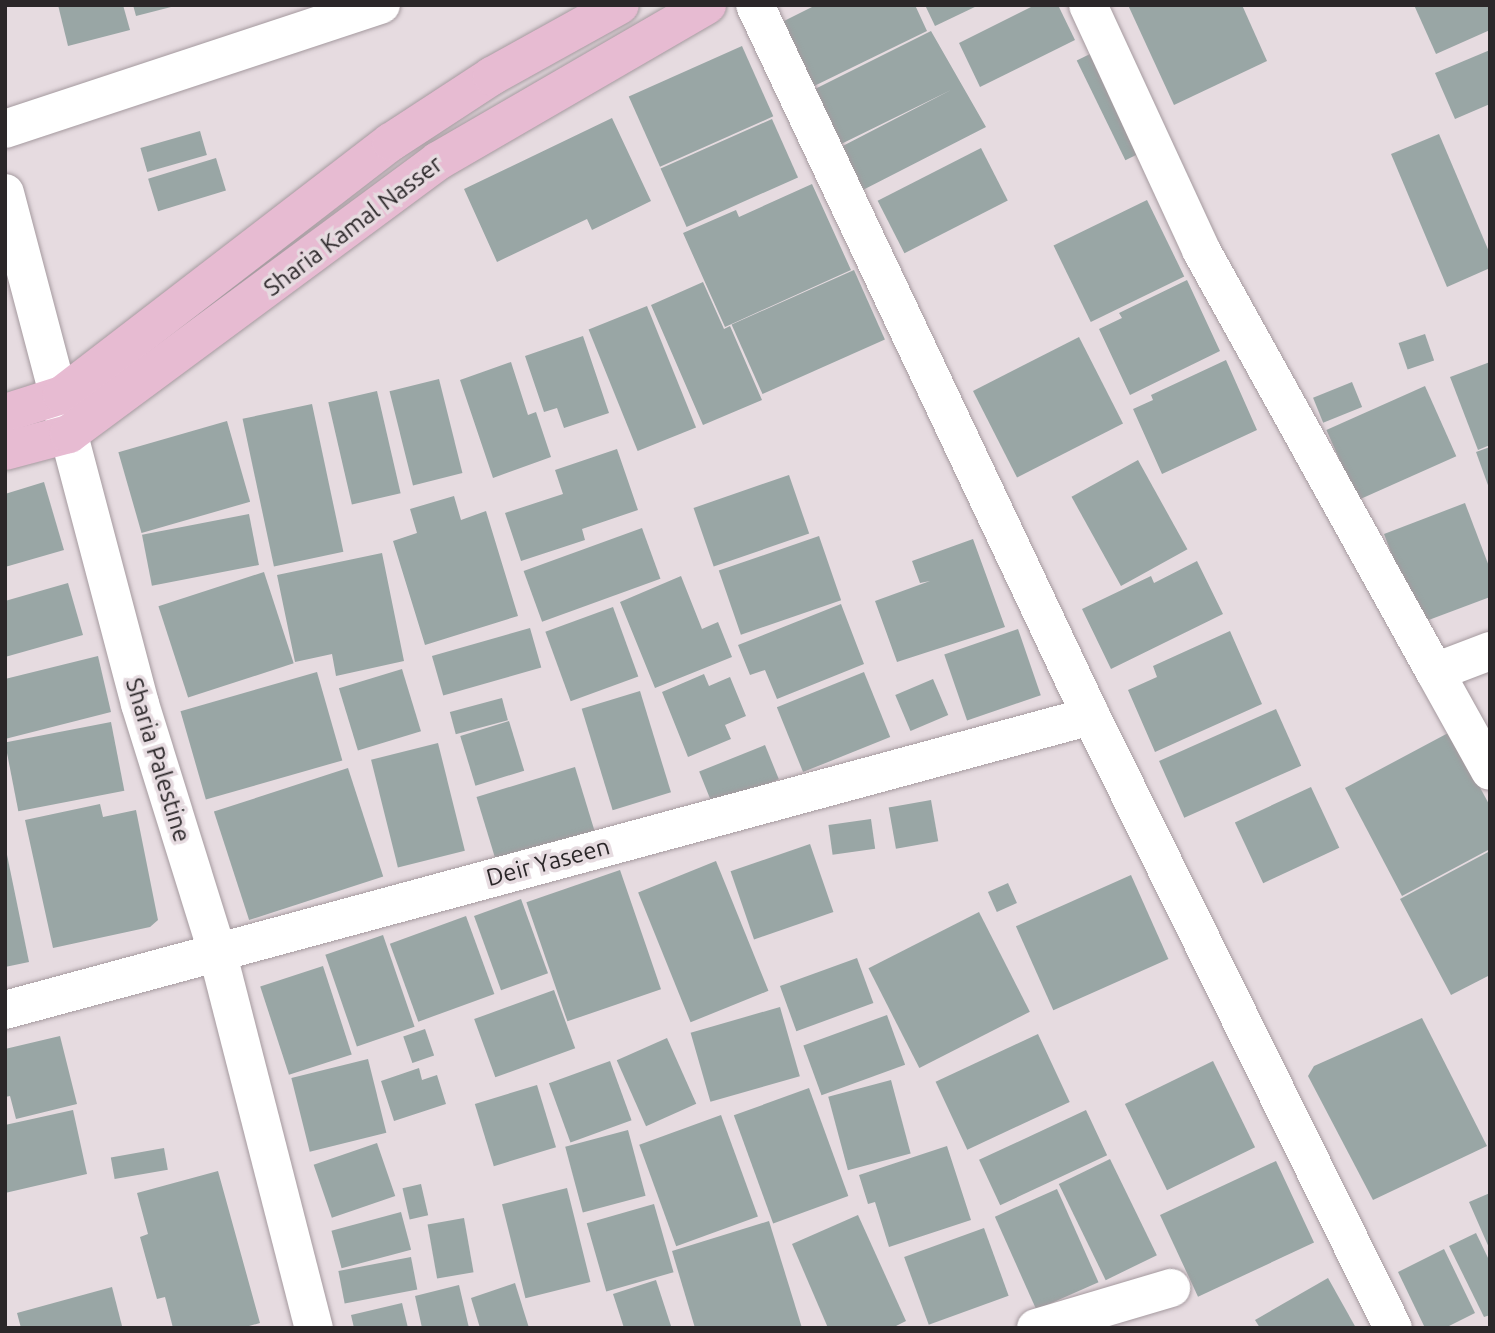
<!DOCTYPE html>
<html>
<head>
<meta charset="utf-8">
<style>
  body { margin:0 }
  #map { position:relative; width:1495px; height:1333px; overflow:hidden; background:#e6dbe0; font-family:Ubuntu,sans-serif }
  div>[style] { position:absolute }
  .building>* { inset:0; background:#99a6a5; transform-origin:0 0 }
  .roads { filter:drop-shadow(0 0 2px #a59a9f) drop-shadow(0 0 2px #a59a9f) }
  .minor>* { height:38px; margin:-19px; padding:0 19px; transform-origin:19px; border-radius:19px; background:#fff }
  .major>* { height:38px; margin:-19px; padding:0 19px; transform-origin:19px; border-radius:19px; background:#e7bbd2 }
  span { translate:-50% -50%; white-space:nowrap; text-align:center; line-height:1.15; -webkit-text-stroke:7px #e6dbe0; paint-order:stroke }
  .street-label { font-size:24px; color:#2b2729 }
  .frame { position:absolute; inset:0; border:7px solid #2b2729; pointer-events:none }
</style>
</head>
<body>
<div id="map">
  <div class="building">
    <i style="clip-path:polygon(58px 5px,123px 5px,130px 30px,68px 46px)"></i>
    <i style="clip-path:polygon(133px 5px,175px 5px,175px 6px,136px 16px)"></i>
    <i style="clip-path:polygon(816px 5px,915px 5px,927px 31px,808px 89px,776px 25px)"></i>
    <i style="clip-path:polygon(925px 5px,979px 5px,935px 26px)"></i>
    <i style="clip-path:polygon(1035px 5px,1058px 5px,1075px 40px,980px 87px,959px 43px)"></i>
    <i style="clip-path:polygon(1128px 5px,1242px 5px,1267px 61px,1174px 105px)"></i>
    <i style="clip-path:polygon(1414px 5px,1490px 5px,1490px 30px,1436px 54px)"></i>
    <i style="clip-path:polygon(931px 31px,986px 127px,857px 193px,835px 150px,951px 90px,835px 147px,809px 92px)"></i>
    <i style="left:742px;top:46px;width:77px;height:124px;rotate:66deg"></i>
    <i style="clip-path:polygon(1490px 50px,1490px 104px,1455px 119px,1435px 73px)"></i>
    <i style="left:1092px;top:53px;width:111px;height:17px;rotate:64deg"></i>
    <i style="clip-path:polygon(612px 118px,651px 201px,592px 230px,587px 219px,497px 262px,464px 189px)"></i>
    <i style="left:772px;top:119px;width:64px;height:122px;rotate:66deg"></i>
    <i style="left:200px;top:131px;width:25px;height:62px;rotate:74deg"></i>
    <i style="clip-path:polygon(1439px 134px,1490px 254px,1490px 268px,1447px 287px,1391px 154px)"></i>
    <i style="left:981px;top:148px;width:59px;height:116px;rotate:63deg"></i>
    <i style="left:216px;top:158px;width:34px;height:71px;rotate:73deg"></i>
    <i style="clip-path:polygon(812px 184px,851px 270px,725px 327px,683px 233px,736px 210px,739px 217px)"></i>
    <i style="left:1147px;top:200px;width:85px;height:104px;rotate:64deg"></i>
    <i style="left:854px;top:270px;width:76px;height:134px;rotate:66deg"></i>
    <i style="clip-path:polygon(1187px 280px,1220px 351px,1130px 395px,1099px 329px,1122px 318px,1119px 313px)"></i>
    <i style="clip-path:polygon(703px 282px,724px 329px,730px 326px,762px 400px,703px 425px,651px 305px)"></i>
    <i style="left:647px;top:306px;width:131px;height:63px;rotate:68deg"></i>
    <i style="left:1425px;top:334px;width:28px;height:28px;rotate:71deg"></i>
    <i style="clip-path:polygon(583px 336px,609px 413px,564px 428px,557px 408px,544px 412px,525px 356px)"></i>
    <i style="left:1079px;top:337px;width:97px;height:119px;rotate:63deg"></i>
    <i style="clip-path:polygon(1226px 360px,1257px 430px,1162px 474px,1133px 409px,1153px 400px,1151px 395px)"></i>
    <i style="clip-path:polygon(511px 362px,528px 415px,536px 412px,551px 457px,493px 478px,460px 380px)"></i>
    <i style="clip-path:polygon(1490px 362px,1490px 445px,1478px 450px,1450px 377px)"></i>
    <i style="left:439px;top:379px;width:97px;height:51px;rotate:76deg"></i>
    <i style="left:1352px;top:382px;width:27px;height:42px;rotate:68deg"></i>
    <i style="left:1425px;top:386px;width:77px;height:108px;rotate:66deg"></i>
    <i style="left:377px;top:391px;width:105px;height:50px;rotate:77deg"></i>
    <i style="left:312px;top:404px;width:151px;height:71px;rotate:78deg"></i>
    <i style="left:227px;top:421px;width:84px;height:113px;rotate:74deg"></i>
    <i style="clip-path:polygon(1490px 447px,1490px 488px,1489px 488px,1476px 452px)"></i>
    <i style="clip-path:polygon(617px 449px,638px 510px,582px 529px,585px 540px,521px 561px,505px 513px,563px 494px,555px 470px)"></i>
    <i style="left:1138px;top:460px;width:102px;height:76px;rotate:61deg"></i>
    <i style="left:789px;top:475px;width:62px;height:101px;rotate:71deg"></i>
    <i style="clip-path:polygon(44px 482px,64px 550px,5px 567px,5px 494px)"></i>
    <i style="clip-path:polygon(454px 496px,461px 520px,486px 511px,518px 616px,425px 645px,393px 541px,417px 533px,410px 509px)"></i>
    <i style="clip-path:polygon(1465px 503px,1490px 569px,1490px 597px,1418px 624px,1384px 534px)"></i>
    <i style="left:249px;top:514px;width:52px;height:109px;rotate:79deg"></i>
    <i style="left:642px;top:528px;width:54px;height:126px;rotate:70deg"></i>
    <i style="left:819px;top:536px;width:68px;height:106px;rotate:71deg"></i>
    <i style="clip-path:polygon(973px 539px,1005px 627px,897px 662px,875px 601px,930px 581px,920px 583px,912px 561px)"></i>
    <i style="clip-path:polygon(382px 553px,404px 661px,336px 676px,332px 654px,295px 662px,277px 575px)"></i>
    <i style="clip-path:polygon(1197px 561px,1223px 614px,1111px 669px,1082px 609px,1151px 576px,1154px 583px)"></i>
    <i style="left:264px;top:572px;width:96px;height:111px;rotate:72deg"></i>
    <i style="clip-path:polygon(681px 576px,702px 629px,718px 622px,732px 657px,655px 688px,620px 602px)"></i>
    <i style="clip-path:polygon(68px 583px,83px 635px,5px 657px,5px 601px)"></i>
    <i style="clip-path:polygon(841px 604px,864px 664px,777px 699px,765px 670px,750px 675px,738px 645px)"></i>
    <i style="left:613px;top:607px;width:74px;height:72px;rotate:70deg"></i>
    <i style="left:530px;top:628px;width:41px;height:102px;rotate:74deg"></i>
    <i style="left:1018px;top:629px;width:70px;height:78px;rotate:71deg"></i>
    <i style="clip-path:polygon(1230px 631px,1262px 704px,1155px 752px,1128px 690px,1157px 677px,1153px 666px)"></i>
    <i style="clip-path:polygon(98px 656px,111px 712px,5px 739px,5px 679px)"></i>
    <i style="left:402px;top:669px;width:65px;height:66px;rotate:73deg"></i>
    <i style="left:317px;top:672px;width:92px;height:142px;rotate:74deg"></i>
    <i style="left:864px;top:672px;width:70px;height:94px;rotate:68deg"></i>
    <i style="clip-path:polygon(704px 674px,709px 686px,730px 677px,746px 716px,725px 725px,731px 739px,688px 757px,662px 692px)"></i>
    <i style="left:933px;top:679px;width:39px;height:41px;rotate:67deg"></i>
    <i style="left:640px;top:691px;width:106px;height:61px;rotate:73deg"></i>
    <i style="left:502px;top:698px;width:23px;height:54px;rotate:75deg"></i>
    <i style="left:1276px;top:709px;width:62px;height:128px;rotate:66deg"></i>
    <i style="left:509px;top:721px;width:52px;height:51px;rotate:73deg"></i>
    <i style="left:111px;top:722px;width:70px;height:108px;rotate:79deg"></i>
    <i style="clip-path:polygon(1450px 732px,1490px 806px,1490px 849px,1402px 896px,1345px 788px)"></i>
    <i style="left:438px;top:743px;width:111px;height:69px;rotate:76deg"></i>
    <i style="left:765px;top:745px;width:37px;height:71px;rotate:68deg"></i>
    <i style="left:575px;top:767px;width:67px;height:103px;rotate:73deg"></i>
    <i style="left:348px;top:768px;width:114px;height:141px;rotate:72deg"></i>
    <i style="left:1311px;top:787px;width:67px;height:84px;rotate:65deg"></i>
    <i style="left:931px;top:800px;width:42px;height:43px;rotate:80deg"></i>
    <i style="clip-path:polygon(100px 804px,103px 817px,136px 810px,158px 920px,150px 927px,53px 948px,25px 820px)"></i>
    <i style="left:871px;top:819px;width:30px;height:43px;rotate:82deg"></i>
    <i style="left:810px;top:844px;width:72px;height:84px;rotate:71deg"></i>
    <i style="clip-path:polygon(5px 845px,29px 962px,5px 967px)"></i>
    <i style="clip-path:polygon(1490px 851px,1490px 975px,1451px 995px,1400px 899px)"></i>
    <i style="left:716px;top:861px;width:140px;height:84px;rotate:68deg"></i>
    <i style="left:620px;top:870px;width:126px;height:99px;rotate:71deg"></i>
    <i style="left:1131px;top:875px;width:92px;height:126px;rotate:66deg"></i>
    <i style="left:1008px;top:883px;width:22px;height:22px;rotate:66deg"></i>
    <i style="left:521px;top:899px;width:79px;height:50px;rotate:70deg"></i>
    <i style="left:979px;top:912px;width:112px;height:124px;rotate:63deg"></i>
    <i style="left:466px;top:916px;width:83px;height:81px;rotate:70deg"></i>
    <i style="left:383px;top:935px;width:97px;height:61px;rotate:71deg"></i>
    <i style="left:857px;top:958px;width:48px;height:82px;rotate:70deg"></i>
    <i style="left:323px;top:966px;width:93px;height:66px;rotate:72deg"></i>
    <i style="left:554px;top:990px;width:62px;height:85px;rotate:70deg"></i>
    <i style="left:780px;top:1007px;width:72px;height:93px;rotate:74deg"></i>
    <i style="left:887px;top:1015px;width:53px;height:89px;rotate:70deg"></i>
    <i style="clip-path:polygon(1422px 1018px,1487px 1146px,1373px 1200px,1308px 1076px,1314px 1066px)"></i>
    <i style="left:425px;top:1029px;width:28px;height:23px;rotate:71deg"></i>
    <i style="left:1038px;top:1034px;width:75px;height:113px;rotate:65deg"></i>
    <i style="clip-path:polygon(60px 1036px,77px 1104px,16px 1119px,10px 1096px,5px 1097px,5px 1049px)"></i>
    <i style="left:667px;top:1038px;width:72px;height:55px;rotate:66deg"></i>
    <i style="left:368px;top:1059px;width:76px;height:79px;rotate:76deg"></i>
    <i style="left:610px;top:1061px;width:63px;height:65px;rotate:70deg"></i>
    <i style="left:1213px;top:1061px;width:96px;height:98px;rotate:64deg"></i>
    <i style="clip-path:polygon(419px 1068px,422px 1080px,437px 1075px,446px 1104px,394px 1121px,381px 1081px)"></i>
    <i style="left:891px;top:1080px;width:76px;height:65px;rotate:75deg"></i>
    <i style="left:537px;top:1085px;width:65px;height:65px;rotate:73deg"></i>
    <i style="left:809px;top:1088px;width:115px;height:80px;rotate:70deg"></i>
    <i style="clip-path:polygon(73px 1110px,87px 1174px,5px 1193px,5px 1125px)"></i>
    <i style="left:1086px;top:1110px;width:50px;height:118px;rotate:65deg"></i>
    <i style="left:721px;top:1115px;width:108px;height:87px;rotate:70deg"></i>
    <i style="left:628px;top:1130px;width:68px;height:65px;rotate:75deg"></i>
    <i style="left:377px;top:1143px;width:56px;height:67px;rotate:71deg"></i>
    <i style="clip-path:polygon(947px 1146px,971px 1220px,889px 1247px,875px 1202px,868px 1204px,859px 1175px)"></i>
    <i style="left:164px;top:1148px;width:22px;height:54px;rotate:80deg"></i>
    <i style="left:1110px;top:1159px;width:107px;height:57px;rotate:64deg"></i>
    <i style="left:1276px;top:1161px;width:90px;height:128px;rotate:65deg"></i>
    <i style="clip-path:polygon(218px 1171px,260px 1323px,242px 1328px,173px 1328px,165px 1297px,157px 1299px,140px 1237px,148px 1234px,137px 1193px)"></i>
    <i style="left:421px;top:1184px;width:32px;height:19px;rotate:77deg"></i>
    <i style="left:567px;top:1188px;width:97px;height:67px;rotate:76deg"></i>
    <i style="left:1057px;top:1189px;width:102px;height:68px;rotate:66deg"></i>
    <i style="clip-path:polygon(1490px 1193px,1490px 1250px,1469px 1202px)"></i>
    <i style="left:654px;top:1204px;width:71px;height:70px;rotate:74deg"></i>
    <i style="left:401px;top:1212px;width:39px;height:72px;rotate:75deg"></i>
    <i style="clip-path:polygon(858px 1215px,906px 1321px,892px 1328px,828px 1328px,792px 1244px)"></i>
    <i style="left:464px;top:1218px;width:55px;height:37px;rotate:80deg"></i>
    <i style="clip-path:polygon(769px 1221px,802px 1328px,695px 1328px,672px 1251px)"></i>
    <i style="left:984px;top:1228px;width:72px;height:85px;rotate:70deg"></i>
    <i style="clip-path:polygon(1476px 1233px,1490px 1262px,1490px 1315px,1484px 1317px,1449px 1246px)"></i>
    <i style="clip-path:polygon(1444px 1249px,1475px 1313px,1445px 1328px,1425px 1328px,1398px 1272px)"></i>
    <i style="left:411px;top:1257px;width:33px;height:74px;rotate:79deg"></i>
    <i style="clip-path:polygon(1328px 1278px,1356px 1328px,1260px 1328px,1255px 1320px)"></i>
    <i style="clip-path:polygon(656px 1280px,671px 1326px,624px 1328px,613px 1294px)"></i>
    <i style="clip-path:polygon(515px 1283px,529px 1328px,480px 1328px,471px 1298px)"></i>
    <i style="clip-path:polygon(459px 1285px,469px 1328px,422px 1328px,415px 1296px)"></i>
    <i style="clip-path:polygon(112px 1287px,122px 1326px,21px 1328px,17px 1313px)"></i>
    <i style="clip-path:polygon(402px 1303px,408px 1328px,354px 1328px,351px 1315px)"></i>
  </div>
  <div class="roads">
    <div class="minor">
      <i style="left:755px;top:5px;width:786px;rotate:64.71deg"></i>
      <i style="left:1091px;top:716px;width:682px;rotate:63.74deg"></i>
      <i style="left:1088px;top:5px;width:270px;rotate:65.2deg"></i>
      <i style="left:1201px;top:250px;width:483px;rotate:61deg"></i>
      <i style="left:1435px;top:672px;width:59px;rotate:-20.9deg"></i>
      <i style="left:5px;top:129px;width:396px;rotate:-18.3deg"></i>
      <i style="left:5px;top:193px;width:529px;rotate:75.2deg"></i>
      <i style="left:140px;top:704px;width:259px;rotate:72.7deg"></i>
      <i style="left:217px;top:951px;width:389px;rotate:75.6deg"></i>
      <i style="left:1435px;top:672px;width:113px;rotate:60.9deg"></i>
      <i style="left:5px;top:1010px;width:1125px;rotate:-15.15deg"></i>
      <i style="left:1036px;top:1328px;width:141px;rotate:-16.5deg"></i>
    </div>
    <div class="major">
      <i style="left:5px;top:413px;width:60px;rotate:-17.5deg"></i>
      <i style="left:62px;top:395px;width:415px;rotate:-37.6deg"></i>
      <i style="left:391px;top:142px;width:121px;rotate:-33.2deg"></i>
      <i style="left:492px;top:76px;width:146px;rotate:-29deg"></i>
      <i style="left:5px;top:451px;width:66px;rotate:-14.9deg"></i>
      <i style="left:69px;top:434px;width:459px;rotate:-36.5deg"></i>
      <i style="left:438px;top:161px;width:311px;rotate:-30.1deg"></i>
    </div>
  </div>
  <div class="street-label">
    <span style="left:353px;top:226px;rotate:-37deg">Sharia Kamal Nasser</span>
    <span style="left:158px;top:760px;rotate:73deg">Sharia Palestine</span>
    <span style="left:548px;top:862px;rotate:-15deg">Deir Yaseen</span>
  </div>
  <div class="frame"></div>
</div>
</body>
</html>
